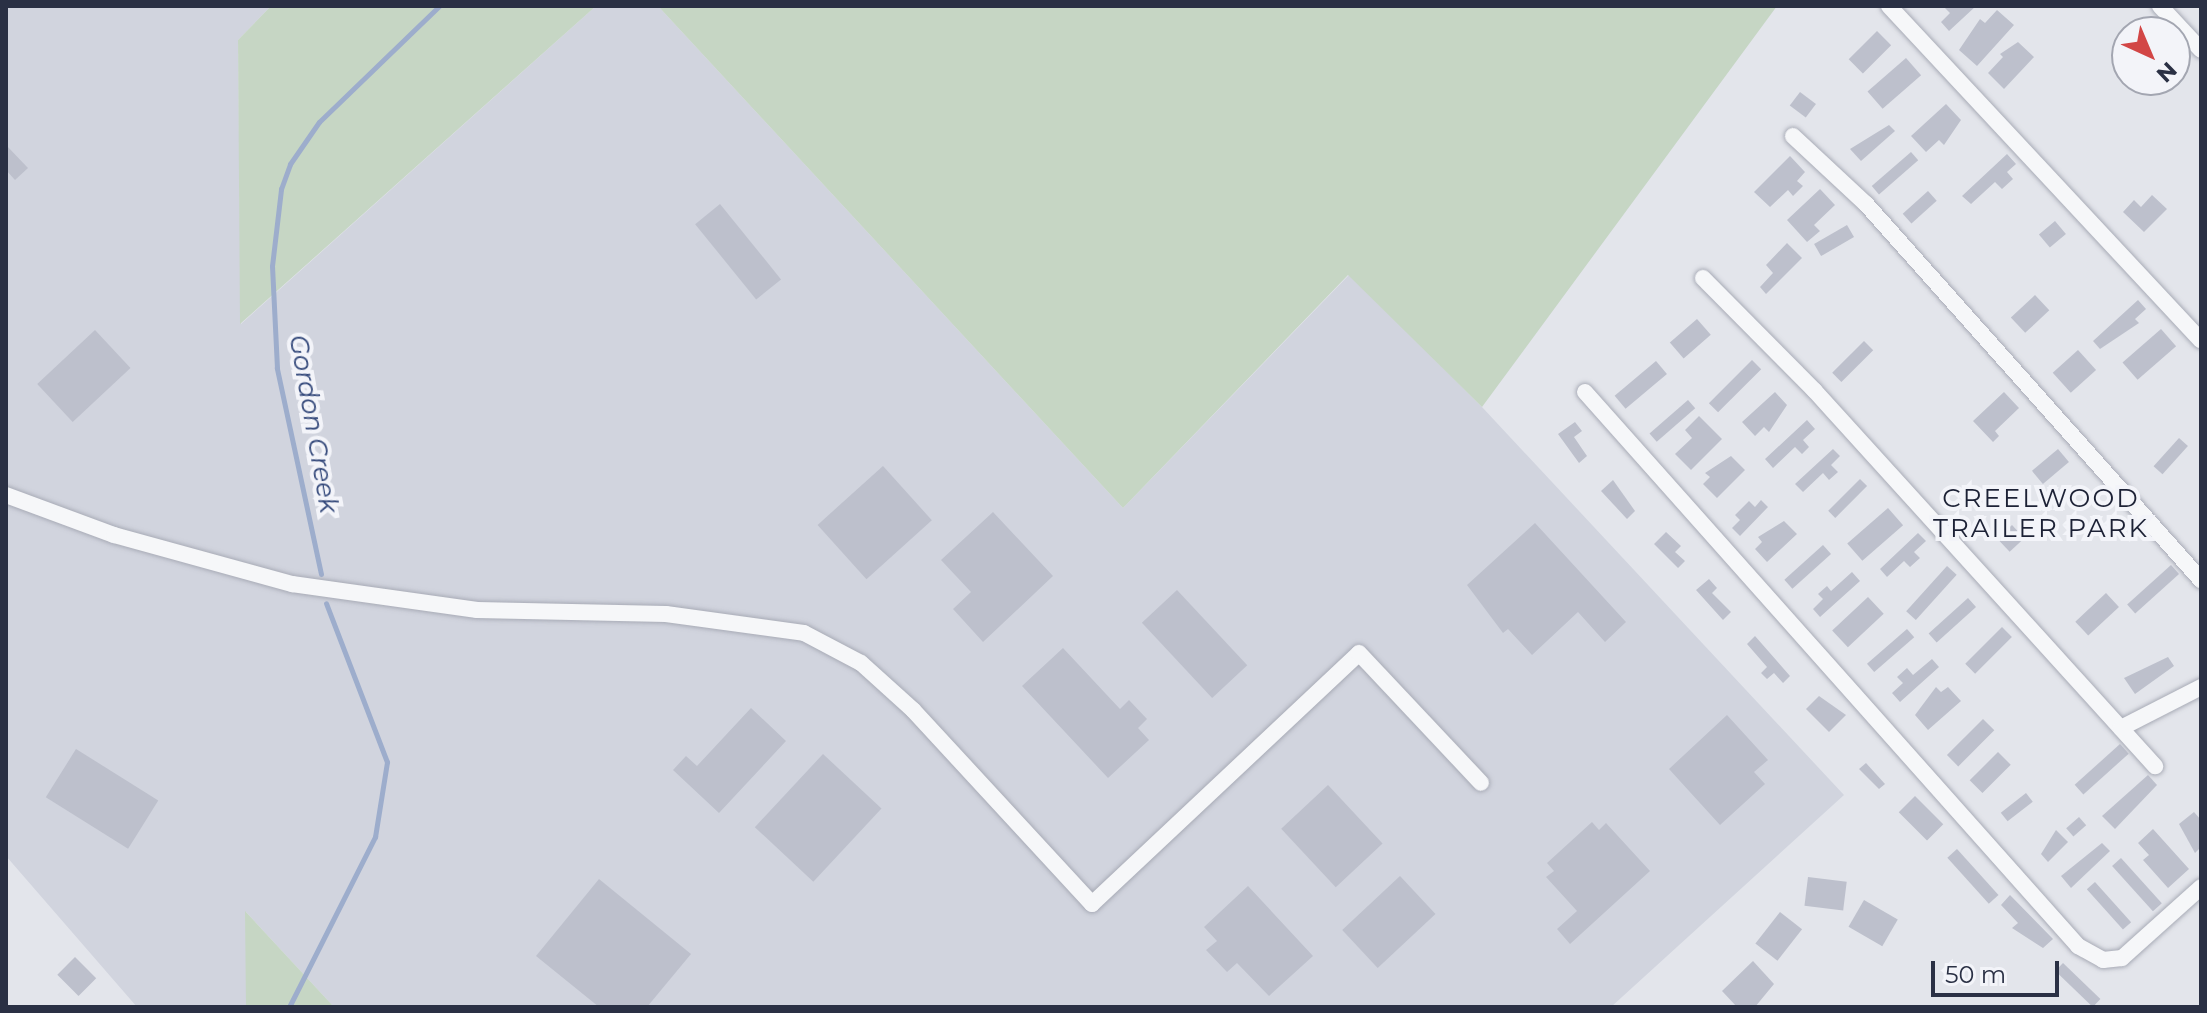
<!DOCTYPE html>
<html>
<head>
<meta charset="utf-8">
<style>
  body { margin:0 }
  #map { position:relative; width:2207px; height:1013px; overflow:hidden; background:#e3e5eb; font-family:Montserrat,sans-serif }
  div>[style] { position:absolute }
  .built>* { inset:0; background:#d1d4de }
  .green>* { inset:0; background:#c6d6c4 }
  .stream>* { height:5px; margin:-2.5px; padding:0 2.5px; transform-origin:2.5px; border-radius:2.5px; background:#9dadcc }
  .building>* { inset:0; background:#bdc0cc; transform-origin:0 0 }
  .roads { filter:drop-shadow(0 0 2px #a8abb6) drop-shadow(0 0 2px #a8abb6) }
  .minor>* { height:16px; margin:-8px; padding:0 8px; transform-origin:8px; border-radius:8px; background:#f6f7f9 }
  span { translate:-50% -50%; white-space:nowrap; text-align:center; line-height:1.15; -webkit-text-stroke:8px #f3f4f9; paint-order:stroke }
  .water-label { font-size:26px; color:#33487a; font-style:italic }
  .neighbourhood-label { font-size:26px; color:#1c2135; letter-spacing:2px }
  .frame { position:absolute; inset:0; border:8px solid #2a3044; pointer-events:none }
  .north { position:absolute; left:2111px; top:16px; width:80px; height:80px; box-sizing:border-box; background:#f3f4f9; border:2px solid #a3a6b1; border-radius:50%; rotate:136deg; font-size:22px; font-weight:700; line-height:32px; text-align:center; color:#2a3044 }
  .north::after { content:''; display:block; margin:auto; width:28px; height:36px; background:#d24646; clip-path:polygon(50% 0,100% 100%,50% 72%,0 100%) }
  .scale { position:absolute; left:1931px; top:961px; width:128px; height:36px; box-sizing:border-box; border:4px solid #2a3044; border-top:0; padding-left:10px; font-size:24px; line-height:28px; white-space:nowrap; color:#2a3044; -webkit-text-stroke:6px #f3f4f9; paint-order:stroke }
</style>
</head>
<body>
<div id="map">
  <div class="built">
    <i style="clip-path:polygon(6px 6px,271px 6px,238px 40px,241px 324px,596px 6px,658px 6px,1123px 508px,1349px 275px,1482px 407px,1844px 795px,1611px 1007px,334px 1007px,246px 912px,246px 1007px,137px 1007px,6px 856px)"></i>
  </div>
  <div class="green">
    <i style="clip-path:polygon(271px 6px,596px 6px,240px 324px,238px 40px)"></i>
    <i style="clip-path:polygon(658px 6px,1777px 6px,1482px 407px,1348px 275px,1123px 508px)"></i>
    <i style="clip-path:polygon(245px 911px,334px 1007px,246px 1007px)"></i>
  </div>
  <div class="stream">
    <i style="left:321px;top:574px;width:211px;rotate:-102.1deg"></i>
    <i style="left:277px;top:368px;width:102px;rotate:-92.8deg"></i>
    <i style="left:272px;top:266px;width:78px;rotate:-83.3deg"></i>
    <i style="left:281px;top:189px;width:27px;rotate:-70deg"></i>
    <i style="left:290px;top:164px;width:51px;rotate:-55.4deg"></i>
    <i style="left:319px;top:122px;width:167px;rotate:-44deg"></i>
    <i style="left:289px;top:1007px;width:191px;rotate:-63.2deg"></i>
    <i style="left:375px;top:837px;width:76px;rotate:-80.9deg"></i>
    <i style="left:387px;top:762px;width:170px;rotate:-111deg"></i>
  </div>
  <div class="building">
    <i style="clip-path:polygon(1943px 6px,1976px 6px,1949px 31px,1941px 22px,1950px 13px)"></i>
    <i style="clip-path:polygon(1997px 10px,2014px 25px,1977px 66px,1959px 50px,1980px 19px,1985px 23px)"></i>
    <i style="left:1877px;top:31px;width:20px;height:40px;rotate:45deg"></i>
    <i style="clip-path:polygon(2018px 42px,2034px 57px,2004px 89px,1988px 73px,2003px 57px,2000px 54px)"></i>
    <i style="left:1906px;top:58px;width:23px;height:51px;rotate:49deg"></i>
    <i style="left:1800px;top:92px;width:20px;height:17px;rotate:37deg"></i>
    <i style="clip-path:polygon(1946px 104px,1961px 120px,1944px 145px,1939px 140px,1926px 152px,1911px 136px)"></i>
    <i style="clip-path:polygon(1889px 125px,1895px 131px,1861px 161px,1850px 149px)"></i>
    <i style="clip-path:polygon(6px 145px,28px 168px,15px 180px,6px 170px)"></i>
    <i style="left:1911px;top:152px;width:11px;height:52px;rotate:49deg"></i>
    <i style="clip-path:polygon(2007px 154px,2016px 164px,2007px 172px,2013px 179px,2002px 189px,1995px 182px,1971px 204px,1962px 196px)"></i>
    <i style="clip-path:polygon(1790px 156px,1805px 172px,1797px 181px,1803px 186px,1793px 196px,1788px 190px,1770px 207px,1754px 192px)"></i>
    <i style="clip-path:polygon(1820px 189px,1835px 205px,1814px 225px,1820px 231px,1807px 242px,1787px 220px)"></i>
    <i style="left:1928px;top:191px;width:13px;height:34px;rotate:48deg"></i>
    <i style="clip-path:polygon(2152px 195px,2167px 209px,2144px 232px,2123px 212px,2134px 200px,2141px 207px)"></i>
    <i style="left:720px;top:204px;width:97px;height:32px;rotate:51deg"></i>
    <i style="left:2055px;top:221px;width:17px;height:21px;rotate:50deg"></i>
    <i style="left:1847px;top:225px;width:14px;height:38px;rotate:60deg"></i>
    <i style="clip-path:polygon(1787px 243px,1802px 258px,1766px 294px,1760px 287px,1773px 273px,1766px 265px)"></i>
    <i style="left:2035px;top:295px;width:21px;height:33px;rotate:47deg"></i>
    <i style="clip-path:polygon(2138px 300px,2146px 309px,2135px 319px,2139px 323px,2100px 349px,2093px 341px)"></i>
    <i style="left:1697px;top:319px;width:21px;height:36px;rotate:49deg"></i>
    <i style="left:2161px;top:329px;width:23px;height:51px;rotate:49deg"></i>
    <i style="left:95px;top:330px;width:52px;height:79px;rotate:47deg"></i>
    <i style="left:1864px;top:341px;width:13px;height:45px;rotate:45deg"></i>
    <i style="left:2078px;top:350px;width:27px;height:34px;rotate:48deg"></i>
    <i style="left:1752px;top:360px;width:13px;height:61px;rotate:45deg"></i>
    <i style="left:1656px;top:361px;width:17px;height:54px;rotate:50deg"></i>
    <i style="clip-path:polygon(1775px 392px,1787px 405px,1769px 432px,1764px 427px,1755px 436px,1742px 422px)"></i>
    <i style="clip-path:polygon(2004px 392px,2019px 408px,1995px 431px,1999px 436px,1993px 442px,1973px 421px)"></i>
    <i style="left:1688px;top:400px;width:11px;height:51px;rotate:49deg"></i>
    <i style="clip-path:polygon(1699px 416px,1722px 439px,1691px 470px,1675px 454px,1692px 438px,1685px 430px)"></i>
    <i style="clip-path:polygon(1807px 420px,1815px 429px,1803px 440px,1809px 447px,1802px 454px,1795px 447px,1773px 468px,1765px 459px)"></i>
    <i style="clip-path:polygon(1575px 422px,1582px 431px,1574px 437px,1587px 456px,1579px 463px,1558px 434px)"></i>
    <i style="left:2179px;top:438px;width:12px;height:38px;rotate:42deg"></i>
    <i style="clip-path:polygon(1833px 449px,1840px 456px,1831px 465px,1838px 472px,1829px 480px,1823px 473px,1803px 492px,1795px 484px)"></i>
    <i style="left:2058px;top:449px;width:17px;height:34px;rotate:50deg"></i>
    <i style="clip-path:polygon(1731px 456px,1745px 470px,1717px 498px,1703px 484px,1710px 477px,1705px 473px)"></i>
    <i style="left:883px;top:466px;width:73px;height:88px;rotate:48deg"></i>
    <i style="left:1860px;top:479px;width:10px;height:45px;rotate:45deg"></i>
    <i style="clip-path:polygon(1613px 480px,1635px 511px,1627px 519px,1601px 491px)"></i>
    <i style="clip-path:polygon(1761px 500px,1768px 507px,1740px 536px,1732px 528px,1740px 520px,1735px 515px,1749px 501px,1755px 507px)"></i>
    <i style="left:1888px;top:508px;width:23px;height:54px;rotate:49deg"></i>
    <i style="clip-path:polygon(993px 512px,1053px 576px,983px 642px,953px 609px,971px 592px,941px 560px)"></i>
    <i style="clip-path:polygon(1784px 521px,1797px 534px,1767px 562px,1755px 549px,1762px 542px,1758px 537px)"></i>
    <i style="clip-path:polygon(1535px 523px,1626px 622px,1605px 642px,1578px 612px,1532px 655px,1508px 629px,1503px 633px,1467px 585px)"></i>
    <i style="left:2012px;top:525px;width:18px;height:20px;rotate:47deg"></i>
    <i style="clip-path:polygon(1666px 532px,1681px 546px,1675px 552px,1685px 561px,1678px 568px,1654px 544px)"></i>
    <i style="clip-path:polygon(1918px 533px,1926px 541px,1914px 552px,1920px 558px,1910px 567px,1904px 561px,1887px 577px,1880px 569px)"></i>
    <i style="left:1823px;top:545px;width:12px;height:52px;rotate:48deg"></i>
    <i style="left:2171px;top:565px;width:12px;height:59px;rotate:48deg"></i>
    <i style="left:1947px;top:566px;width:13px;height:61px;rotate:42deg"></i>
    <i style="clip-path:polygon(1852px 572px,1860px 581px,1820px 617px,1813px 609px,1823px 599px,1818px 594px,1827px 586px,1831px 591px)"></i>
    <i style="clip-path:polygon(1709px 579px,1717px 588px,1712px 593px,1731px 612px,1723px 620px,1696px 590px)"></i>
    <i style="left:1177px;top:590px;width:103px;height:48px;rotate:47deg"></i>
    <i style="left:2106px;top:593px;width:19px;height:42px;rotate:47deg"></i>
    <i style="left:1868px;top:597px;width:23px;height:49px;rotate:47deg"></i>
    <i style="left:1968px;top:598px;width:12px;height:53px;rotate:48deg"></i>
    <i style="left:2002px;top:627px;width:14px;height:52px;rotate:45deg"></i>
    <i style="left:1907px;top:629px;width:11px;height:53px;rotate:49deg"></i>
    <i style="clip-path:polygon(1755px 636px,1790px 676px,1783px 683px,1774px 673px,1767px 679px,1761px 673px,1767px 667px,1747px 644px)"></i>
    <i style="clip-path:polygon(1063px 648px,1120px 709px,1129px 700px,1147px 719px,1138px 728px,1149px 740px,1108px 778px,1022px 686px)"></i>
    <i style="clip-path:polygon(2168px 657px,2174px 666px,2135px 694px,2124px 678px)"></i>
    <i style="clip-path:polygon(1932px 659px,1939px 667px,1900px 702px,1892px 693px,1903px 683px,1897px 677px,1907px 668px,1913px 675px)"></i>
    <i style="clip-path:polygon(1936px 687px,1941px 692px,1948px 687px,1961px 701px,1928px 730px,1915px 715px)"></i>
    <i style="clip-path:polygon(1819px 696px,1846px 715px,1829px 732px,1806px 709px)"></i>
    <i style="clip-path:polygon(751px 708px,786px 741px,719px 813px,673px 770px,686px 756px,697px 766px)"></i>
    <i style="clip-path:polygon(1727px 715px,1768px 760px,1754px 772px,1765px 784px,1720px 825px,1669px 769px)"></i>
    <i style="left:1983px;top:719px;width:16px;height:51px;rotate:45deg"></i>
    <i style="left:2120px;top:744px;width:13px;height:61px;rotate:48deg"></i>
    <i style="left:76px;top:749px;width:97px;height:57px;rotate:32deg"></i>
    <i style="left:1998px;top:752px;width:18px;height:40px;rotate:45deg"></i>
    <i style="left:823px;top:754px;width:80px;height:100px;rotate:43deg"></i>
    <i style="clip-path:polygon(1866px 763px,1885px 784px,1879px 789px,1859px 769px)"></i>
    <i style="clip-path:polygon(2148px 775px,2157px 785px,2115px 829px,2102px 816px)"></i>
    <i style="left:1328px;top:785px;width:80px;height:64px;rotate:47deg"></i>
    <i style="left:2026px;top:793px;width:11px;height:32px;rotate:52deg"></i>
    <i style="left:1915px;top:796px;width:40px;height:23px;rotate:45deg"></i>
    <i style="clip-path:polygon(2194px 812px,2201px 820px,2201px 847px,2195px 853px,2179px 824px)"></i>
    <i style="left:2079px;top:817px;width:11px;height:17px;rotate:49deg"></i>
    <i style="clip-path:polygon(1592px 822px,1599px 830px,1606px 823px,1650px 871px,1570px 944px,1557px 929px,1577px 911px,1546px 877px,1554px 871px,1547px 863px)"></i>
    <i style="clip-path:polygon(2153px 829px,2189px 869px,2168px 888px,2143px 860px,2149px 855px,2138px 843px)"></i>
    <i style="clip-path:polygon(2056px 830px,2068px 842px,2048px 862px,2041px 854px)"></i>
    <i style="clip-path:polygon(2102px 843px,2110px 851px,2071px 888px,2061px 876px)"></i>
    <i style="left:1957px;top:849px;width:62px;height:13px;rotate:48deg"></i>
    <i style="left:2121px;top:858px;width:61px;height:12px;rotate:48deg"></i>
    <i style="left:1400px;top:876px;width:52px;height:79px;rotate:47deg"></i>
    <i style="left:1808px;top:877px;width:39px;height:29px;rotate:7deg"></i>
    <i style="clip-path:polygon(599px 879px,691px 954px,647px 1007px,599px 1007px,536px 956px)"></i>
    <i style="left:2095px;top:882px;width:54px;height:11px;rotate:48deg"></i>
    <i style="clip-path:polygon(1248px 886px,1313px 956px,1269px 996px,1237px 963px,1227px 972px,1206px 950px,1217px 941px,1204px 927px)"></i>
    <i style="clip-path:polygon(2010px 895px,2053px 939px,2043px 948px,2012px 928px,2018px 923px,2001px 905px)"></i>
    <i style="left:1864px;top:900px;width:39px;height:31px;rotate:30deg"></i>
    <i style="left:1780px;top:912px;width:28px;height:40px;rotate:38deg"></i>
    <i style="left:75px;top:957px;width:30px;height:25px;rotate:45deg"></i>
    <i style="clip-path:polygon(1753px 961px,1774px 984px,1755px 1007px,1737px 1007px,1722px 991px)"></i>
    <i style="left:2063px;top:963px;width:52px;height:11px;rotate:44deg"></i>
  </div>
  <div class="roads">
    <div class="minor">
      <i style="left:1889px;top:6px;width:457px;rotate:47deg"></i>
      <i style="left:2160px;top:6px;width:60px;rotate:47deg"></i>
      <i style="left:1793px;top:136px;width:100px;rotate:43deg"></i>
      <i style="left:1866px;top:204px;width:504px;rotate:48.3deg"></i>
      <i style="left:1703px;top:278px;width:158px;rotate:45.3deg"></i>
      <i style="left:1814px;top:390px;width:508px;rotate:47.79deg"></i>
      <i style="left:1585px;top:392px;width:742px;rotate:48.33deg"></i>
      <i style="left:2078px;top:946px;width:29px;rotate:29deg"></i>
      <i style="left:2103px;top:960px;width:19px;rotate:-6deg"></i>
      <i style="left:2122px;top:958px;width:106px;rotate:-41.9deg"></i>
      <i style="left:6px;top:495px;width:115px;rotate:20.3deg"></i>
      <i style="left:114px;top:535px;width:185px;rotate:15.4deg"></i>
      <i style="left:292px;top:584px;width:187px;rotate:8deg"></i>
      <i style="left:477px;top:610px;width:189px;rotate:1.2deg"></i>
      <i style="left:666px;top:614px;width:139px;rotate:7.8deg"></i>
      <i style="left:804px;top:633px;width:64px;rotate:27.8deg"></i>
      <i style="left:861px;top:663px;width:70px;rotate:42.1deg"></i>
      <i style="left:913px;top:710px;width:264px;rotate:47.3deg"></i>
      <i style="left:1092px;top:904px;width:366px;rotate:-43.2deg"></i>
      <i style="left:1359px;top:653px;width:178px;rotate:46.8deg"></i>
      <i style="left:2121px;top:728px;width:90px;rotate:-27.1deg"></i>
    </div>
  </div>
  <div class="water-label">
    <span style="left:313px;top:424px;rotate:80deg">Gordon Creek</span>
  </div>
  <div class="neighbourhood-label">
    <span style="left:2041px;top:514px">CREELWOOD<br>TRAILER PARK</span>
  </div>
  <div class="frame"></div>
  <div class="north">N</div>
  <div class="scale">50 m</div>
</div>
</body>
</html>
